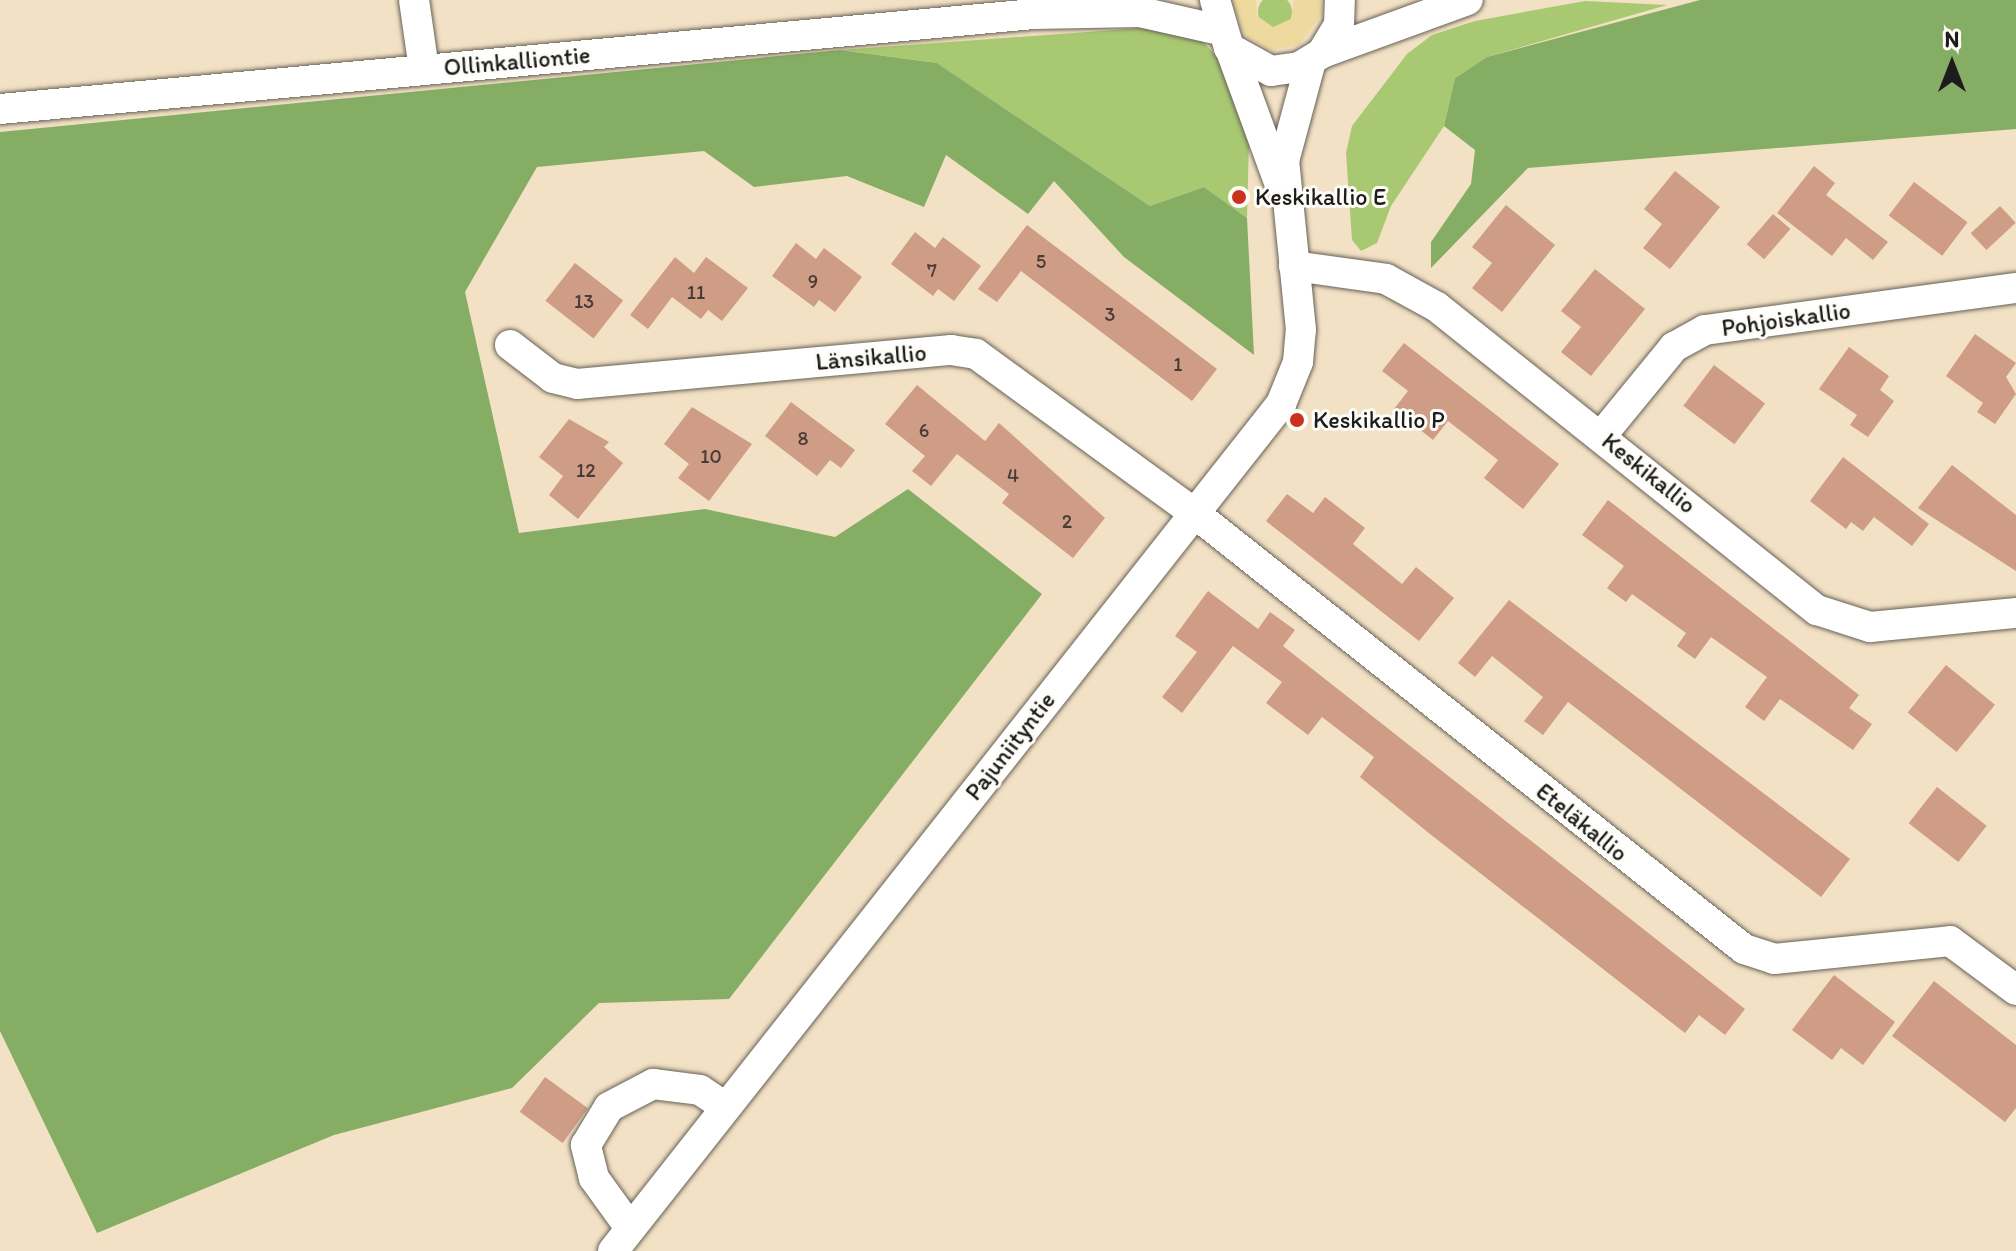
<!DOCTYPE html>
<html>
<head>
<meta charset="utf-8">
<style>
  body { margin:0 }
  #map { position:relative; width:2016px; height:1251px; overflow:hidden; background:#f2e1c4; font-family:Itim,sans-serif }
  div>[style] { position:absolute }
  .green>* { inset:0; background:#a8c972 }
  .round { border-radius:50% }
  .forest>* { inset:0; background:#86ad64 }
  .sand>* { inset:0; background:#eeda9e }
  .building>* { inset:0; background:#cf9c86; transform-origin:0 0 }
  .roads { filter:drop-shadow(0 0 2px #676157) drop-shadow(0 0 2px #676157) }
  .minor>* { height:30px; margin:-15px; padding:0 15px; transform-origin:15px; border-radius:15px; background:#fff }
  .dots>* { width:22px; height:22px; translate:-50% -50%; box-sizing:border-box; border:4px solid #fdfcf7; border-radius:50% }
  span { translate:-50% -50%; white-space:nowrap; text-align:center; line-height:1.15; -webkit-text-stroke:6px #fdfcf7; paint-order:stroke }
  .number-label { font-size:20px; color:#493c36 }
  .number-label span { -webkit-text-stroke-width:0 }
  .street-label { font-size:24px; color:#1c1c1c }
  .poi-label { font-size:24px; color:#1c1c1c }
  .left { translate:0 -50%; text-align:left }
  .north { position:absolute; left:1912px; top:24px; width:80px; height:80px; -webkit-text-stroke:6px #fdfcf7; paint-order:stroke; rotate:0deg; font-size:22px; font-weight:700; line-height:32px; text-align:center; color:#1c1c1c }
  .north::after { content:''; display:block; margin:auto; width:28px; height:36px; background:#1c1c1c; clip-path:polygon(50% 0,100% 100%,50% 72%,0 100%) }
</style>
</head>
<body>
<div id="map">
  <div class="green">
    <i class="round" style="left:1258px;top:-5px;width:34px;height:34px"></i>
    <i style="clip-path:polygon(1585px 1px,1667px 5px,1487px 57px,1455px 78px,1444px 126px,1391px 206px,1377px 243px,1361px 251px,1352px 240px,1346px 153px,1352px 126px,1407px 54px,1432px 35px,1475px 21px)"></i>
    <i style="clip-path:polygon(1169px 26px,1192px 30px,1229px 70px,1249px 141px,1247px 218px,1204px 187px,1150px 206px,937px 63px,840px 50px)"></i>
  </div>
  <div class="forest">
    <i style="clip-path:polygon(1700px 0,2016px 0,2016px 129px,1528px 168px,1431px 268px,1431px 242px,1471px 184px,1475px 150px,1444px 126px,1455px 78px,1487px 57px)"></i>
    <i style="clip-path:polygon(840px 50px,937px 63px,1150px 206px,1204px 187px,1247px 218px,1254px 355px,1124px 257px,1054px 181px,1028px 214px,946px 155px,924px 207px,847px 176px,754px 187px,704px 151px,537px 167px,465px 292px,519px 533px,705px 509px,835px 537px,908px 489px,1042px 594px,729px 999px,599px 1003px,512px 1088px,334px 1135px,97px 1233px,0 1031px,0 132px)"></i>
  </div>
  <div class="sand">
    <i style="clip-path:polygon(1232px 0,1256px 0,1257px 16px,1273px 27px,1291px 19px,1294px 0,1322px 0,1322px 14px,1299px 45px,1270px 50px,1244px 35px)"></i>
  </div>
  <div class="building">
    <i style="clip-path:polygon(1814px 166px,1835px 183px,1826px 195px,1888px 242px,1873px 260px,1846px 238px,1832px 256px,1777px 213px)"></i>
    <i style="clip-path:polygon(1675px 171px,1720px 207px,1670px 269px,1643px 248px,1662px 224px,1644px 209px)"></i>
    <i style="left:1914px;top:182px;width:67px;height:42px;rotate:37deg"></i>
    <i style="clip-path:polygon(1506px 205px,1555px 245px,1502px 312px,1472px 288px,1492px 263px,1472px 247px)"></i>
    <i style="left:2000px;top:206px;width:23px;height:40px;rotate:47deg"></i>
    <i style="left:1773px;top:214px;width:23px;height:40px;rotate:41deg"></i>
    <i style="clip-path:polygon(1027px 225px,1217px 369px,1192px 401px,1021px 271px,997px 302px,978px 289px)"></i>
    <i style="clip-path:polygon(915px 232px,935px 248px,943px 237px,981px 266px,954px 301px,938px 289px,933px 296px,891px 264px)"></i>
    <i style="clip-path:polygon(796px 243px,816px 259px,824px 248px,862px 277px,835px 312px,819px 300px,814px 307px,772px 276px)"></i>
    <i style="clip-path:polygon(675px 257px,694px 273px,706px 257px,748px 288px,722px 321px,708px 310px,701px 319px,672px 297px,648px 329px,630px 315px)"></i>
    <i style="left:575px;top:263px;width:61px;height:48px;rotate:38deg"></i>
    <i style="clip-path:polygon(1595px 269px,1645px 309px,1591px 376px,1561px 352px,1581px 327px,1561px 311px)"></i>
    <i style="clip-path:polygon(1975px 334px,2016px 363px,2006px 377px,2016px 394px,1995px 424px,1977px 412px,1983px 403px,1946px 376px)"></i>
    <i style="clip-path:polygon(1404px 343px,1559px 464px,1523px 509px,1484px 478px,1498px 460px,1448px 421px,1433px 440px,1394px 409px,1408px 391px,1382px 371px)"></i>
    <i style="clip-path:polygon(1849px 347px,1889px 376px,1880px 390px,1894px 401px,1868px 437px,1850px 425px,1857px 415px,1819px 389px)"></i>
    <i style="left:1714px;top:365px;width:64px;height:51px;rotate:37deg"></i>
    <i style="clip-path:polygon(917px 385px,985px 441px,999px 423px,1105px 518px,1073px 558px,1002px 503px,1009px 494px,957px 454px,931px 486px,912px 471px,925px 456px,885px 424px)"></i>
    <i style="clip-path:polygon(791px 402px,855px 450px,841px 468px,830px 460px,817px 476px,765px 436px)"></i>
    <i style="clip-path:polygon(692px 407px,752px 444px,709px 501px,678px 478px,689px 464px,664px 444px)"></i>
    <i style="clip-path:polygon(569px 419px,609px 442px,604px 447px,623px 463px,578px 519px,549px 495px,563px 476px,539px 457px)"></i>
    <i style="clip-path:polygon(1843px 457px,1929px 524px,1912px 546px,1874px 517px,1863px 531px,1851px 522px,1846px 529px,1810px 501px)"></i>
    <i style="clip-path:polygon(1952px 465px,2016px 515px,2016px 571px,1918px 508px)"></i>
    <i style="clip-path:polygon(1287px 494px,1313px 513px,1325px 497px,1365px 528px,1353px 544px,1402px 584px,1416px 567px,1454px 598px,1419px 641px,1266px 521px)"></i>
    <i style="clip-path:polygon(1608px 500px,1859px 695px,1849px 708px,1872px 724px,1853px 750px,1780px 699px,1764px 721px,1745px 707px,1767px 677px,1711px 637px,1695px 659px,1677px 646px,1686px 633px,1632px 594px,1626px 602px,1607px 588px,1624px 566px,1582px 535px)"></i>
    <i style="clip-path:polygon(1208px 591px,1258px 629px,1270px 612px,1295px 630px,1283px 646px,1745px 1009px,1725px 1035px,1699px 1015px,1685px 1033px,1430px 834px,1360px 777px,1374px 757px,1322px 717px,1308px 735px,1266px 703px,1282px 682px,1233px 646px,1182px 713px,1162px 697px,1197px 652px,1175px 636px)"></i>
    <i style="clip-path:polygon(1509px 600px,1850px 859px,1821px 897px,1568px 702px,1543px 735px,1524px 721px,1543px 697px,1492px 656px,1475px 677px,1458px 663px)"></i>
    <i style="left:1946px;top:665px;width:63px;height:61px;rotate:39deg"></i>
    <i style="left:1937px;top:787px;width:63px;height:46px;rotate:38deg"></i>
    <i style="clip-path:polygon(1834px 975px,1895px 1022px,1863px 1065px,1841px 1048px,1832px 1060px,1792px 1030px)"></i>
    <i style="clip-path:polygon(1934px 981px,2016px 1045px,2016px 1108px,2005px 1122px,1892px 1036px)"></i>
    <i style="left:545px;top:1077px;width:53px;height:43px;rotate:36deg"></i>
  </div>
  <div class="roads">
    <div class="minor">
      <i style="left:414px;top:0;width:70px;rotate:81.8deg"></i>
      <i style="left:1215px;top:0;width:50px;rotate:73.7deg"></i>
      <i style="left:1229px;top:48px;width:48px;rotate:28.7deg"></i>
      <i style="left:1271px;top:71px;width:28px;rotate:-8deg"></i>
      <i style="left:1299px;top:67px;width:27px;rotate:-31deg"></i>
      <i style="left:1322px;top:53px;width:33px;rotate:-59deg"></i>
      <i style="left:1339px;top:25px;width:25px;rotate:-88deg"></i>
      <i style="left:1231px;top:51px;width:140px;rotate:69.9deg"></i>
      <i style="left:1322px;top:53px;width:155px;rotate:-20deg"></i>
      <i style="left:0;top:109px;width:1037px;rotate:-5.25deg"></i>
      <i style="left:1033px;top:14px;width:107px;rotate:-1.1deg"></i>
      <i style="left:1140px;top:12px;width:81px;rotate:12.8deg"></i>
      <i style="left:1294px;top:266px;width:93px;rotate:8deg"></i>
      <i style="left:1386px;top:279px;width:58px;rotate:28.8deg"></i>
      <i style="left:1437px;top:307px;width:486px;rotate:38.6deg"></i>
      <i style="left:1817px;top:610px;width:56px;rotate:17.8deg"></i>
      <i style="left:1870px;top:627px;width:147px;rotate:-5.5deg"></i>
      <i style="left:510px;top:345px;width:54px;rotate:37.5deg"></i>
      <i style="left:553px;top:378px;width:25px;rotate:14deg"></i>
      <i style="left:577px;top:384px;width:376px;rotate:-5.2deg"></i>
      <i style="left:951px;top:350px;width:25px;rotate:9deg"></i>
      <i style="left:976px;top:354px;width:268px;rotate:36.1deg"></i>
      <i style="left:1193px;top:512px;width:703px;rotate:38.42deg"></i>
      <i style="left:1744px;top:949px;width:32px;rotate:18deg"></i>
      <i style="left:1774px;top:959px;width:177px;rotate:-5.8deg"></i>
      <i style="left:1950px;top:941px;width:82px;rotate:36.6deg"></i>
      <i style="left:1602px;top:435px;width:114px;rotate:-50.7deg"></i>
      <i style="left:1674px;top:347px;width:35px;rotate:-29deg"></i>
      <i style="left:1705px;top:330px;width:314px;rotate:-7.7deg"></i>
      <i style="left:630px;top:1228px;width:62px;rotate:-125.8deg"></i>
      <i style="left:594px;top:1178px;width:34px;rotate:-104deg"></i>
      <i style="left:586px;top:1145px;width:44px;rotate:-58.8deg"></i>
      <i style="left:609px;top:1107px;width:50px;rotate:-27.6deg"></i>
      <i style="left:653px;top:1084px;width:47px;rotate:7.3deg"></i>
      <i style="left:700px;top:1090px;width:30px;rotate:34deg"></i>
      <i style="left:613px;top:1251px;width:1079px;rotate:-51.74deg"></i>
      <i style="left:1281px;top:404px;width:45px;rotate:-68deg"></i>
      <i style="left:1298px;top:362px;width:32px;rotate:-85deg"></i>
      <i style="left:1301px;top:330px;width:170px;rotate:-95.7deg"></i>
      <i style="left:1284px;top:161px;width:104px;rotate:-74.9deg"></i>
    </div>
  </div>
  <div class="dots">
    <i style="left:1239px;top:197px;background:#c8321e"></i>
    <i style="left:1297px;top:420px;background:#c8321e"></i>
  </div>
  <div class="number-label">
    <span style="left:1041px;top:261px">5</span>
    <span style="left:932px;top:270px">7</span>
    <span style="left:813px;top:281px">9</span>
    <span style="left:696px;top:292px">11</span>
    <span style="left:584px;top:301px">13</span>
    <span style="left:1110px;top:314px">3</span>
    <span style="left:1178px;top:364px">1</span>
    <span style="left:924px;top:430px">6</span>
    <span style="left:803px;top:438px">8</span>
    <span style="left:711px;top:456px">10</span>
    <span style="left:586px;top:470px">12</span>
    <span style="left:1013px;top:475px">4</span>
    <span style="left:1067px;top:521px">2</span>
  </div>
  <div class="street-label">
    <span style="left:517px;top:61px;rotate:-5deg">Ollinkalliontie</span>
    <span style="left:1786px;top:319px;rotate:-8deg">Pohjoiskallio</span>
    <span style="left:871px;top:357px;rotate:-5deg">Länsikallio</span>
    <span style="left:1649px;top:473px;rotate:39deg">Keskikallio</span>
    <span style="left:1010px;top:746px;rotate:-52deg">Pajuniityntie</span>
    <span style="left:1582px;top:822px;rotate:39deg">Eteläkallio</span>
  </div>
  <div class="poi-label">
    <span class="left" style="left:1255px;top:197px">Keskikallio E</span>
    <span class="left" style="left:1313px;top:420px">Keskikallio P</span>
  </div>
  <div class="north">N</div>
</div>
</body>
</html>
